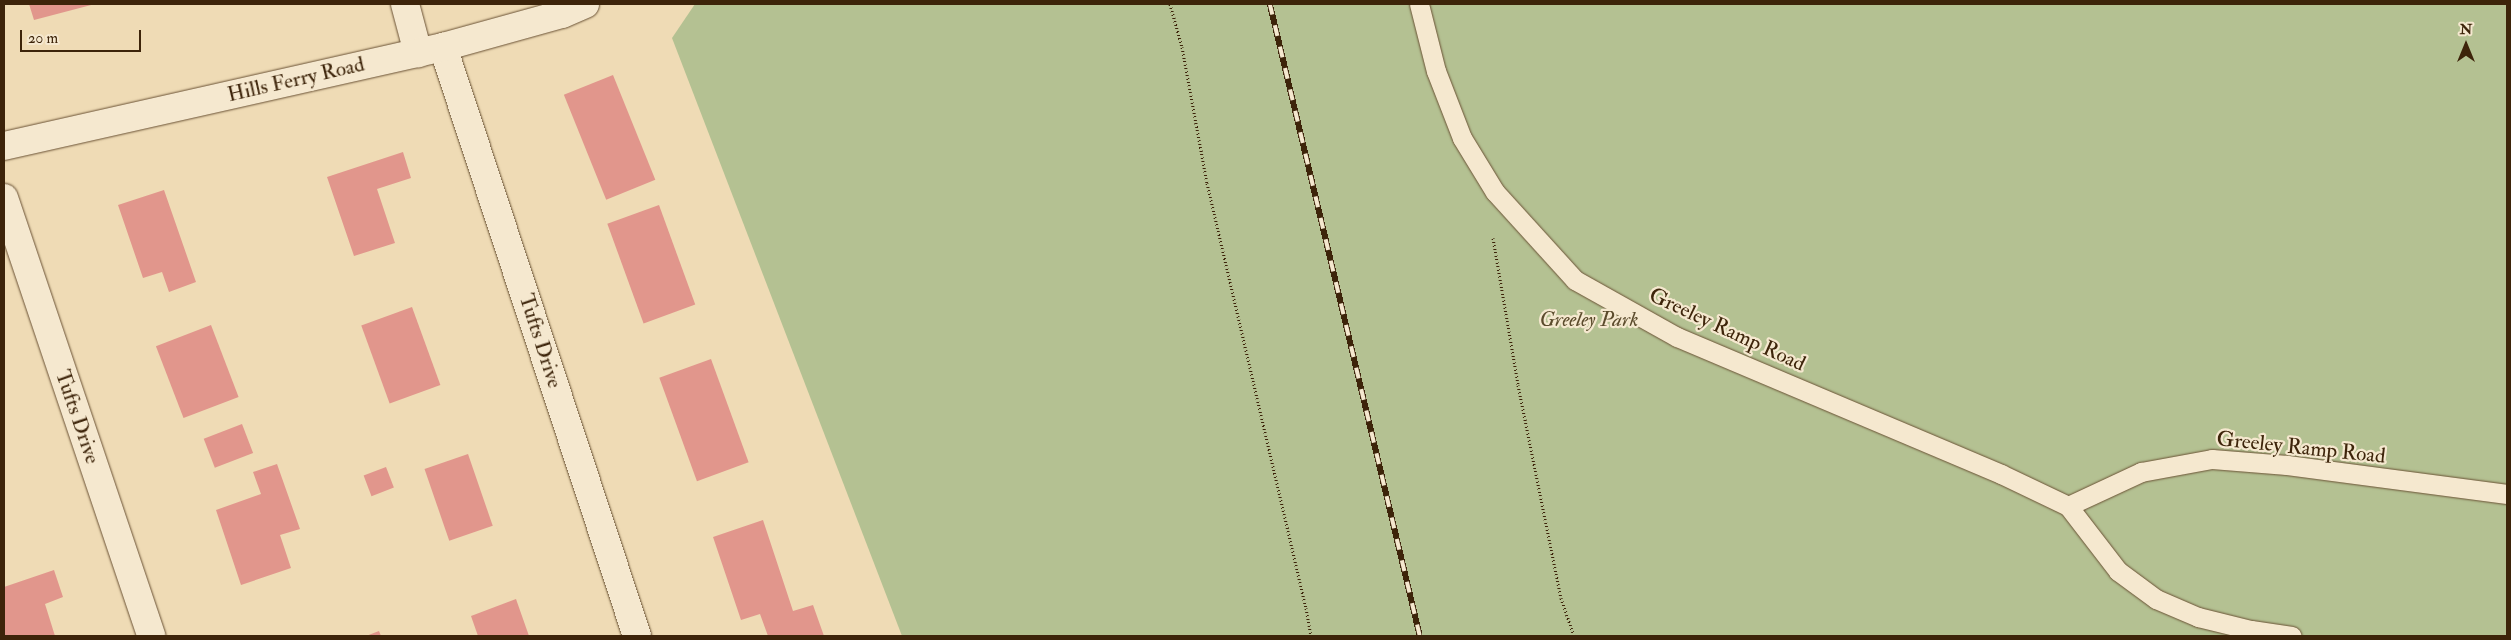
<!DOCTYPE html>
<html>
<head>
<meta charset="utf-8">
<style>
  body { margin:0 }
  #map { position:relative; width:2511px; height:640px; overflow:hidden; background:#efdbb5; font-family:"IM FELL Double Pica",serif }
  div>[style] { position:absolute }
  .green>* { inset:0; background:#b4c192 }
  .building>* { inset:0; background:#e1968c; transform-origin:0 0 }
  .path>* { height:3px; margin-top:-1.5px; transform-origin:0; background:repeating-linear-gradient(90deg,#3d240a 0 1px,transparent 0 3.5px) }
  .roads { filter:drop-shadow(0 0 1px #6a5235) drop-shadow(0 0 1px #6a5235) }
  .lane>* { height:19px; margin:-9.5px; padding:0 9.5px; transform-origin:9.5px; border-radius:9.5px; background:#f5e8cf }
  .street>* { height:28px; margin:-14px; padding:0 14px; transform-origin:14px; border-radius:14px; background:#f5e8cf }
  .rail>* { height:5.5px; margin-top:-2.75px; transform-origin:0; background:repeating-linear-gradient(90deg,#f5e8cf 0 11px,#3d240a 0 22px); box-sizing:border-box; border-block:1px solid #3d240a }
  span { translate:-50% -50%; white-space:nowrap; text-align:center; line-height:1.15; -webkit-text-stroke:4.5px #f5e8cf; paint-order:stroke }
  .street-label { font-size:21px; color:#3d240a }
  .park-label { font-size:21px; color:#5b4b2c; font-style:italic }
  .frame { position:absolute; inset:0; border:5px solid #3d240a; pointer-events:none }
  .north { position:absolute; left:2441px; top:20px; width:50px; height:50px; -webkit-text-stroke:4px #f5e8cf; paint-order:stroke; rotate:0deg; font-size:14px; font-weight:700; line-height:20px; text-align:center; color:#3d240a }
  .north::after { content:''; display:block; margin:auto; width:18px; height:22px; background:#3d240a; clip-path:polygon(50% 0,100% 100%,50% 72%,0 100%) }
  .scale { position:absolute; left:20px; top:30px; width:121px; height:22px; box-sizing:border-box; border:2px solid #3d240a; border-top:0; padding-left:6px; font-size:15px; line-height:18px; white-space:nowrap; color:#3d240a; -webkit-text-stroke:4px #f5e8cf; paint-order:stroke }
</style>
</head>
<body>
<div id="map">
  <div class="green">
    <i style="clip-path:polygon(695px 4px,2507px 4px,2507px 636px,902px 636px,672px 38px)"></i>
  </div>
  <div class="building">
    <i style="clip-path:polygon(29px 4px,95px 4px,34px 20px)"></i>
    <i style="left:613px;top:75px;width:113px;height:53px;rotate:68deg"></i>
    <i style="clip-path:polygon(403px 152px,411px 178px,377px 189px,395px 243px,354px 256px,327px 177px)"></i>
    <i style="clip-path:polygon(164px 190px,196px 282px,169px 292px,162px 272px,143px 278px,118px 205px)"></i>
    <i style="left:659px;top:205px;width:106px;height:55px;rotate:70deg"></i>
    <i style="left:412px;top:307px;width:83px;height:54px;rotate:70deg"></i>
    <i style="left:211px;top:325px;width:77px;height:59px;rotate:69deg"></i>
    <i style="left:711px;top:359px;width:110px;height:55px;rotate:70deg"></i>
    <i style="left:242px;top:424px;width:31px;height:41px;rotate:69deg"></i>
    <i style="left:468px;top:454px;width:76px;height:46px;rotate:71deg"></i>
    <i style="clip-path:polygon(277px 464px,300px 529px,280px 535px,291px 568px,241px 585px,216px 510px,261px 494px,253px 472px)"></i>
    <i style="left:386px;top:467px;width:22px;height:24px;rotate:69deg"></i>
    <i style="clip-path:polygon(763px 520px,793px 611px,813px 605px,824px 636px,768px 636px,760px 614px,741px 620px,713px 537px)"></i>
    <i style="clip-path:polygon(54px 570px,63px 597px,45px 604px,55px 636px,4px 636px,4px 587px)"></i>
    <i style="clip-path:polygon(516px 599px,529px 636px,478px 636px,471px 616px)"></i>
    <i style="clip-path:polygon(379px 631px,381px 636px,366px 636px)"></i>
  </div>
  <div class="path">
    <i style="left:1170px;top:4px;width:45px;rotate:74.4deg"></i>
    <i style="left:1182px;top:47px;width:138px;rotate:79.6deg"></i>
    <i style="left:1207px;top:183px;width:436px;rotate:76.9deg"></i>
    <i style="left:1306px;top:608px;width:28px;rotate:80deg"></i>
    <i style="left:1493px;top:238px;width:149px;rotate:80.3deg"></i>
    <i style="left:1518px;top:385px;width:217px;rotate:78.6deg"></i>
    <i style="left:1561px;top:598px;width:40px;rotate:71.1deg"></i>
  </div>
  <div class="roads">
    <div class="lane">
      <i style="left:1419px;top:4px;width:69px;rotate:75.8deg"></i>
      <i style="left:1436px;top:71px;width:72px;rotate:68.8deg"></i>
      <i style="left:1462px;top:138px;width:63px;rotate:58.6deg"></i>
      <i style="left:1495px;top:192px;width:119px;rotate:47.7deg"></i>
      <i style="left:1575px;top:280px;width:117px;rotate:29.2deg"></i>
      <i style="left:1677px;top:337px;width:352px;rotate:22.9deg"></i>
      <i style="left:2001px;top:474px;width:74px;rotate:25.5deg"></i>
      <i style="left:2068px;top:506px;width:82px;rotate:52.4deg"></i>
      <i style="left:2118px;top:571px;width:47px;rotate:36.4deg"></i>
      <i style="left:2156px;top:599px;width:46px;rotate:23.2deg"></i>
      <i style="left:2198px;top:617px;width:55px;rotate:13.8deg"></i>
      <i style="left:2251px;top:630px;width:41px;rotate:8.3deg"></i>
      <i style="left:2068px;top:506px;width:81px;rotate:-25deg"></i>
      <i style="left:2141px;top:472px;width:72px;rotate:-10.4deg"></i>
      <i style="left:2212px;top:459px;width:75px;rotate:4.6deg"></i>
      <i style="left:2287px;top:465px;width:222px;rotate:7.5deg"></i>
    </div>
    <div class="street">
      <i style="left:405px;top:4px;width:51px;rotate:75.1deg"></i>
      <i style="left:443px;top:47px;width:620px;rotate:71.77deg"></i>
      <i style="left:4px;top:146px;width:450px;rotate:-12.7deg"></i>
      <i style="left:443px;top:47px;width:123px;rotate:-15.5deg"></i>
      <i style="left:562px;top:14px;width:25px;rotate:-23deg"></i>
      <i style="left:4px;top:198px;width:462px;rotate:71.4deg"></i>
    </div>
  </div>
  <div class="rail">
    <i style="left:1270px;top:4px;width:650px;rotate:76.65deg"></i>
  </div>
  <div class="street-label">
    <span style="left:296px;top:80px;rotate:-13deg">Hills Ferry Road</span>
    <span style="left:1727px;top:330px;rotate:25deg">Greeley Ramp Road</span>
    <span style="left:540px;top:341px;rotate:72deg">Tufts Drive</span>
    <span style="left:77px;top:417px;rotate:71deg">Tufts Drive</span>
    <span style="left:2301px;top:448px;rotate:6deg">Greeley Ramp Road</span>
  </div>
  <div class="park-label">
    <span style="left:1589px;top:320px">Greeley Park</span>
  </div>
  <div class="frame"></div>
  <div class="north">N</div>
  <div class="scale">20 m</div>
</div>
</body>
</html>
